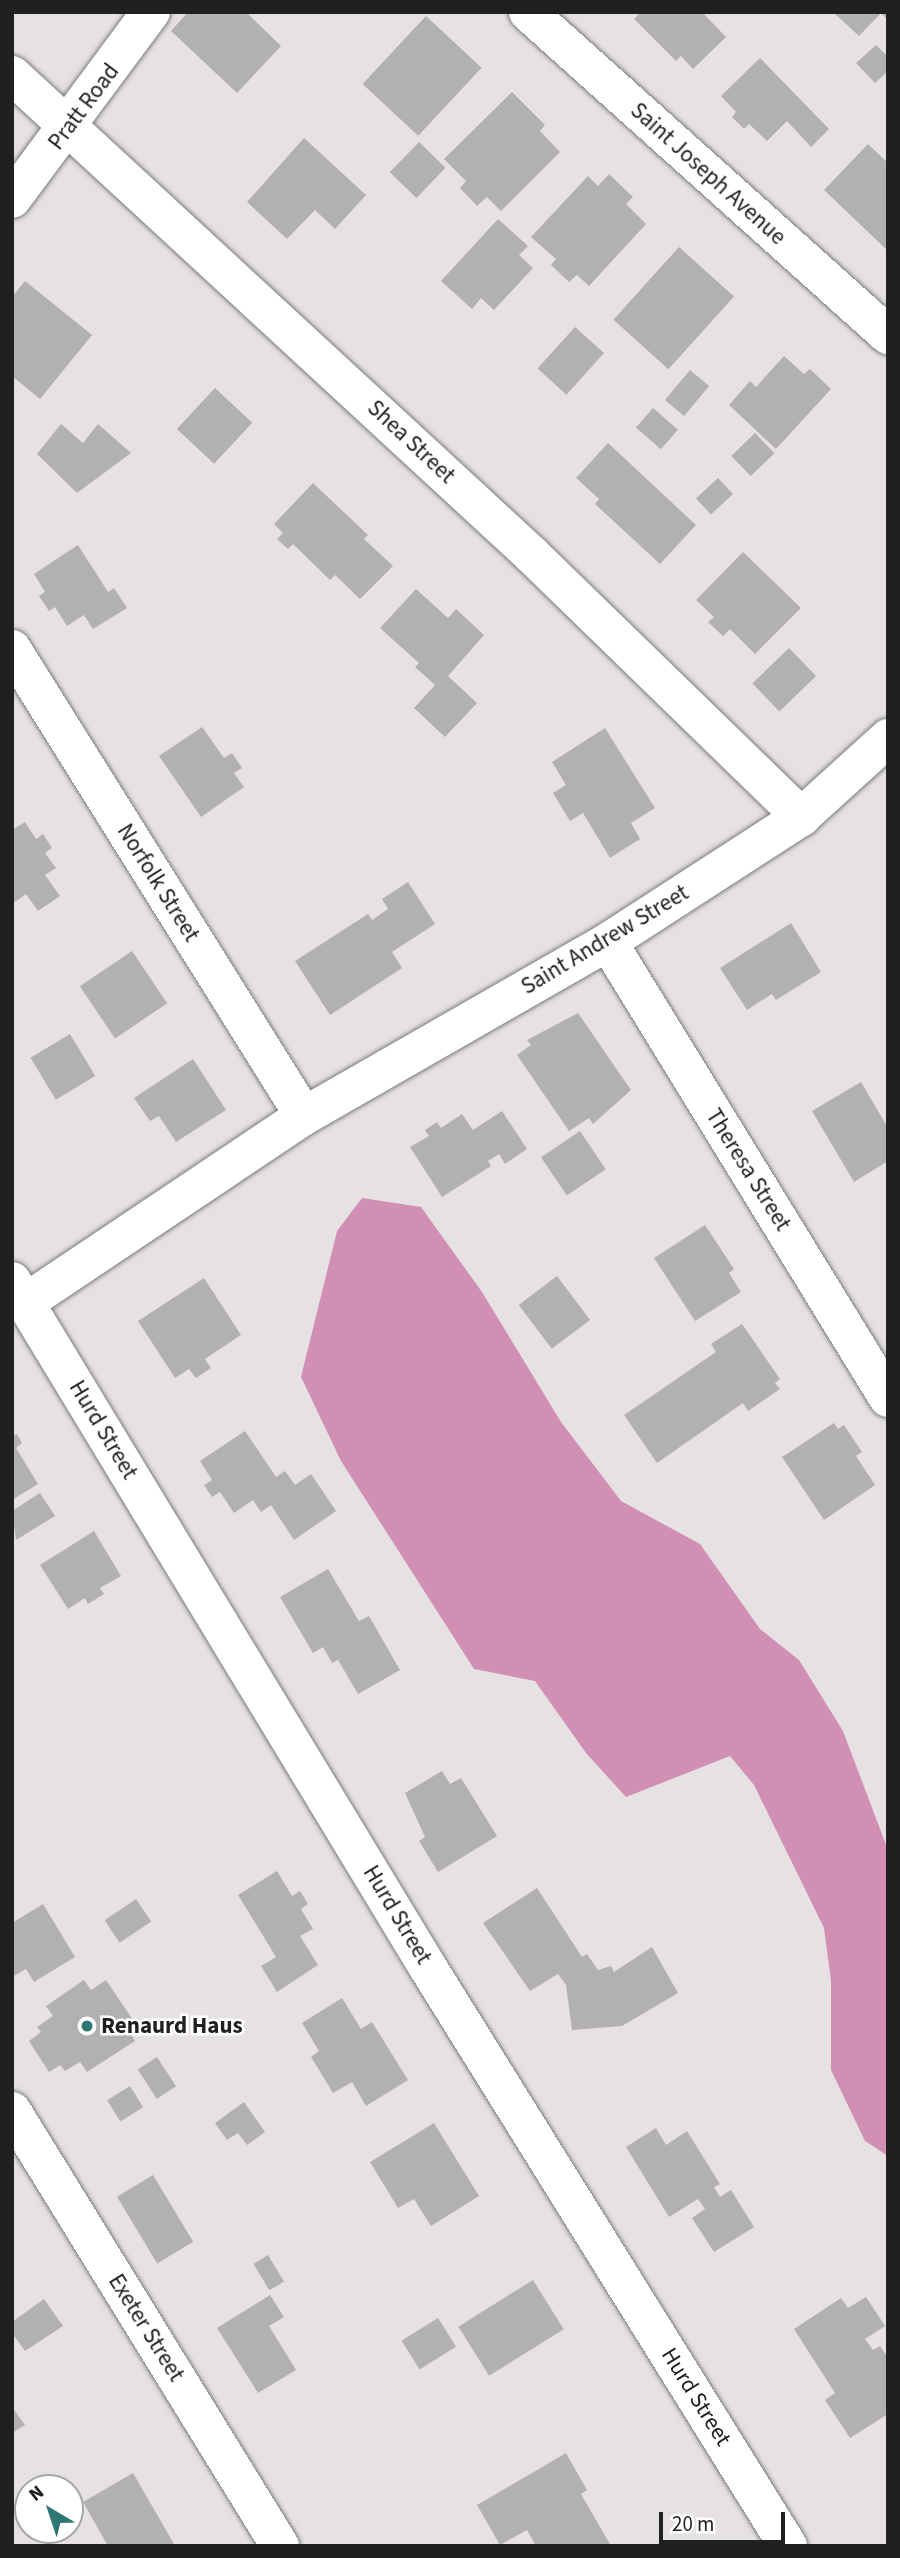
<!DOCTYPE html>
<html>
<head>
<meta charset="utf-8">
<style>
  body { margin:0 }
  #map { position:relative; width:900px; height:2558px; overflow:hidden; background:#e6e2e4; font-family:"Source Sans 3",sans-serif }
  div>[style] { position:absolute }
  .forest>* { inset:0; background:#d18fb3 }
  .building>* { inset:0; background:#b3b0b1; transform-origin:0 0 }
  .roads { filter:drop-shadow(0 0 2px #7d7a7c) drop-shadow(0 0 2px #7d7a7c) }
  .minor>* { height:38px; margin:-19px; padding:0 19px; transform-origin:19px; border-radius:19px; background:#fff }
  .tertiary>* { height:38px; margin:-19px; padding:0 19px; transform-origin:19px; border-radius:19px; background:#fff }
  .dots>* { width:19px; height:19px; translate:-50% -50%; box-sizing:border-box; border:4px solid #fff; border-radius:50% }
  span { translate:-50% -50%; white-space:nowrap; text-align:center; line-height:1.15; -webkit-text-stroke:5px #fff; paint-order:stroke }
  .street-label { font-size:23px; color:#212021 }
  .poi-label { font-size:23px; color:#212021; font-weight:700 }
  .left { translate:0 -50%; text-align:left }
  .frame { position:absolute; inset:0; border:14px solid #212021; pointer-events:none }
  .north { position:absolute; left:14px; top:2474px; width:70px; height:70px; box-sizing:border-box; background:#fff; border:2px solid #a6a6a6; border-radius:50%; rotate:321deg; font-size:19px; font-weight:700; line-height:28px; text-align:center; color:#212021 }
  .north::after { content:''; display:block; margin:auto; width:24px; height:32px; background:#2f7772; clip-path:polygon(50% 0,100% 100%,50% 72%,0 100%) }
  .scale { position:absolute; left:659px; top:2512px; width:126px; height:32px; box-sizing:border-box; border:4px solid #212021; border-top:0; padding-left:9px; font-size:21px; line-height:24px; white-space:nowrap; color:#212021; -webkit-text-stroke:5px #fff; paint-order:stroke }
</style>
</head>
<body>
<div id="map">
  <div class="forest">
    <i style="clip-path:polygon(362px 1198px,421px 1207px,482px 1292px,561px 1422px,621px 1501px,700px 1544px,760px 1629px,799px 1660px,843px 1731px,888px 1850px,888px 2156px,865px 2141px,831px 2070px,831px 1981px,824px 1928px,754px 1785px,730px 1756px,626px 1797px,586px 1753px,535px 1681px,474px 1669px,341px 1461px,301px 1377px,337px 1231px)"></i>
  </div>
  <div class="building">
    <i style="clip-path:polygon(188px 12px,246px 12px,281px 46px,237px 93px,171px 31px)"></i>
    <i style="clip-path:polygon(641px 12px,702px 12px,726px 37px,693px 69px,681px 56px,676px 61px,634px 19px)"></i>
    <i style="clip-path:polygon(833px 12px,888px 12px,888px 20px,881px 13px,859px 36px)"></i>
    <i style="left:426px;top:16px;width:76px;height:93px;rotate:43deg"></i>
    <i style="clip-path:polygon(876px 45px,888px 57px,888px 71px,875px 83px,856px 63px)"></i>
    <i style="clip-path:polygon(760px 58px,829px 129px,811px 147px,787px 121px,767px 141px,749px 124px,744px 129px,732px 117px,736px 112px,721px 96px)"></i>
    <i style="clip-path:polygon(512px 92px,545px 125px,540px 131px,560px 152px,501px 211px,487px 197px,477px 206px,460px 188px,466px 181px,444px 159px)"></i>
    <i style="clip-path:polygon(304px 138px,366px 195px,335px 229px,315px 210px,287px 239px,247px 202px)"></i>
    <i style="left:419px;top:142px;width:37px;height:42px;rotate:44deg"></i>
    <i style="clip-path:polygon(868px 144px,888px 163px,888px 251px,824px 190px)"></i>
    <i style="clip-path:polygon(609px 174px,633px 197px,626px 204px,646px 224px,589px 286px,577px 275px,569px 282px,551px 265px,556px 259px,531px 237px,588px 176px,598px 186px)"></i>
    <i style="clip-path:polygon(498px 219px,528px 246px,519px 255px,533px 268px,494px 310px,481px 298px,472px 309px,441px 281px)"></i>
    <i style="left:679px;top:247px;width:74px;height:98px;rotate:42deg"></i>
    <i style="clip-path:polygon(25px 281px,92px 335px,40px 399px,12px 376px,12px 297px)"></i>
    <i style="left:575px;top:327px;width:39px;height:56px;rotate:42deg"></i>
    <i style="clip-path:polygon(784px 356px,804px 374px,810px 369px,831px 389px,776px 449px,729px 405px,750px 381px,756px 387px)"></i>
    <i style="left:690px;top:370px;width:25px;height:39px;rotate:40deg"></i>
    <i style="left:215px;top:388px;width:51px;height:56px;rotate:43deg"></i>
    <i style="left:653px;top:408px;width:33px;height:26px;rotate:41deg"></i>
    <i style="clip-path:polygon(61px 424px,83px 443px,98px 424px,131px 453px,77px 493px,37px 454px)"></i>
    <i style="left:755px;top:433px;width:28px;height:33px;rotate:46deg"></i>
    <i style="clip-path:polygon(608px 443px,696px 525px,660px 564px,595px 504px,599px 499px,576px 478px)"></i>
    <i style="left:718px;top:478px;width:22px;height:30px;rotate:47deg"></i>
    <i style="clip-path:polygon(313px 483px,368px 535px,364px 539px,393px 566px,360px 599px,335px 575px,330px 580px,293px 544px,288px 549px,277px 539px,283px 533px,274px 524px)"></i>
    <i style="clip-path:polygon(78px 545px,108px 592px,114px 588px,127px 608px,93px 629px,84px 615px,67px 626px,55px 607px,49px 611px,39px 596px,45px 592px,34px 574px)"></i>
    <i style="clip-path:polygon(743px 552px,801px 608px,755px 654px,730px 629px,723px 636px,708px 622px,714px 617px,696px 600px)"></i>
    <i style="clip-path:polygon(416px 589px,448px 618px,456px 609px,484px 635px,448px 676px,477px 703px,445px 737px,414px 708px,435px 685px,415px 667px,419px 663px,380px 628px)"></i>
    <i style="left:789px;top:648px;width:39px;height:51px;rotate:46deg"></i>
    <i style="clip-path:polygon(202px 727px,224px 758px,232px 753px,242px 768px,234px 773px,244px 787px,201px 817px,159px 756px)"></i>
    <i style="clip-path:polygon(605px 728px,655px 808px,631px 823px,640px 839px,610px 858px,583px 813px,570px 821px,553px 793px,566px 785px,552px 762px)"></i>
    <i style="clip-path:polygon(25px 822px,36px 839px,43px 834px,52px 848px,45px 853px,56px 868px,45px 875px,60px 896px,38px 911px,26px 894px,15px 902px,12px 898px,12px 830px)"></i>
    <i style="clip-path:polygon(408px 882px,435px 924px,392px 952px,402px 968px,330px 1015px,295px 961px,368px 914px,372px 920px,388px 909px,382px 899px)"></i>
    <i style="clip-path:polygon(791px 923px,821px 972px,776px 1000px,772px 994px,747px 1010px,720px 968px)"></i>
    <i style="left:132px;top:951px;width:63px;height:63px;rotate:56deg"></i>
    <i style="clip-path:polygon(578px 1013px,631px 1090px,593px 1124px,589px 1118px,569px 1131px,517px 1055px,531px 1045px,527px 1040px)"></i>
    <i style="left:70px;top:1034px;width:49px;height:46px;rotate:59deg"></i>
    <i style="clip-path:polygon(193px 1059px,226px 1110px,176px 1142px,159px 1116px,150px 1121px,134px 1098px)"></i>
    <i style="clip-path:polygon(861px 1082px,888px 1128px,888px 1161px,854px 1182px,812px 1111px)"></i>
    <i style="clip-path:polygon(502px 1111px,527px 1149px,505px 1164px,499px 1154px,488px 1161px,491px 1166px,442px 1197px,410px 1147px,429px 1136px,425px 1130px,437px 1122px,441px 1128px,462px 1114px,473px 1130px)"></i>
    <i style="left:580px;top:1131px;width:46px;height:47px;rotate:56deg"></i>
    <i style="clip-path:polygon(705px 1225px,734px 1269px,729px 1273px,741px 1292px,695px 1321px,654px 1258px)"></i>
    <i style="left:557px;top:1276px;width:55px;height:48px;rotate:53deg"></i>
    <i style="clip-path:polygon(204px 1278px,241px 1335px,205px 1359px,211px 1368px,196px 1378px,189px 1369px,175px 1378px,138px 1321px)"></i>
    <i style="clip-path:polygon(742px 1324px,780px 1379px,775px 1383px,780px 1389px,748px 1411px,743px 1403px,657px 1463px,624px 1415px,716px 1352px,711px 1344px)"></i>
    <i style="clip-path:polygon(834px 1423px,838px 1429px,844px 1425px,862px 1452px,856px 1456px,875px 1485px,824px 1520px,782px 1457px)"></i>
    <i style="clip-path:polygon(245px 1431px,276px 1477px,285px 1471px,295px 1485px,311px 1474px,336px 1511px,294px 1540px,271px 1505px,261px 1512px,253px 1500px,234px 1513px,220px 1492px,212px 1497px,204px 1485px,212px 1480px,200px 1461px)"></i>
    <i style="clip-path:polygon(17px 1434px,22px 1443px,16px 1448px,38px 1484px,12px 1500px,12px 1436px)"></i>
    <i style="clip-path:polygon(40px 1493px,55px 1516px,16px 1540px,12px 1511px)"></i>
    <i style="clip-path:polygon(94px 1531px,121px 1576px,100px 1588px,104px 1594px,88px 1604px,85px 1598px,68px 1609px,40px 1565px)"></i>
    <i style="clip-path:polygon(328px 1569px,359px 1621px,369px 1616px,400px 1670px,358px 1694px,338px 1660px,332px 1663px,323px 1647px,313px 1653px,280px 1597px)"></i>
    <i style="clip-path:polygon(442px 1771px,450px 1784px,461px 1778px,497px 1836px,438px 1872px,419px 1841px,425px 1837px,405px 1793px)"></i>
    <i style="clip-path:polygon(277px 1871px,292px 1896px,300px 1891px,308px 1904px,301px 1909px,313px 1929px,300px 1936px,318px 1965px,277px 1992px,261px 1966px,276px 1957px,238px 1895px)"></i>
    <i style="clip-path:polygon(537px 1888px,582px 1957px,587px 1954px,598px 1970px,611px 1966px,614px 1972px,652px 1947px,678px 1993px,622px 2026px,572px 2030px,566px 1985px,558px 1974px,530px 1991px,483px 1923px)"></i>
    <i style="left:136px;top:1899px;width:27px;height:38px;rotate:56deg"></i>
    <i style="clip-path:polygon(43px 1904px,75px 1957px,34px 1982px,26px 1969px,12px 1977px,12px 1923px)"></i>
    <i style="clip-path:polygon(84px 1980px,91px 1990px,106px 1980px,137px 2026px,129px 2031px,135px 2041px,87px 2072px,80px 2062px,65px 2071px,60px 2065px,49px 2072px,29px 2041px,41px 2032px,37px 2027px,53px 2016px,46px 2006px)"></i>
    <i style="clip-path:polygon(342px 1998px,361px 2029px,372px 2022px,408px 2080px,366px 2106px,352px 2082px,333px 2093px,311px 2057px,319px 2051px,302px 2023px)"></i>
    <i style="left:157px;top:2057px;width:35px;height:23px;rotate:57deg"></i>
    <i style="left:130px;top:2086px;width:25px;height:27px;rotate:58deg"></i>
    <i style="clip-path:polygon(244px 2102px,265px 2132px,247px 2145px,238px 2133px,227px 2140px,215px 2123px)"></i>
    <i style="clip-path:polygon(434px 2123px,479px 2196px,431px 2226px,414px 2199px,398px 2208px,370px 2162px)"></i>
    <i style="clip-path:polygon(656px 2128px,666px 2145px,687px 2131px,720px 2184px,714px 2187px,720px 2197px,731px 2190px,754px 2227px,714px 2252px,692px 2218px,705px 2209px,698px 2199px,669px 2217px,626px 2147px)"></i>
    <i style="left:153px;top:2175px;width:78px;height:42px;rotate:59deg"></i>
    <i style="left:268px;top:2255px;width:31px;height:17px;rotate:59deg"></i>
    <i style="left:533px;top:2280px;width:58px;height:88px;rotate:58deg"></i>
    <i style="clip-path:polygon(270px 2295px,284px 2317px,269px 2326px,296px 2370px,258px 2393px,217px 2328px)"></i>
    <i style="clip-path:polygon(866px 2297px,885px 2326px,865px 2339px,873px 2350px,880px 2346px,888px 2358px,888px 2414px,850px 2438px,825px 2400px,835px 2393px,794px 2329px,841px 2298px,848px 2308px)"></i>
    <i style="clip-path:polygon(44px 2299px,63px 2326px,25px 2351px,12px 2333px,12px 2322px)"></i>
    <i style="left:438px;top:2318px;width:34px;height:43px;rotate:58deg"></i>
    <i style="clip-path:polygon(12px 2407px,25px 2425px,12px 2433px)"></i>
    <i style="clip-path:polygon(566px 2453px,587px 2490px,581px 2494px,611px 2546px,536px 2546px,527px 2530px,500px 2545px,477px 2505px)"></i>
    <i style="clip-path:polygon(133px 2473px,174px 2544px,171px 2546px,108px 2546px,83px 2502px)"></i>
  </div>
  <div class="roads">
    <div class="minor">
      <i style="left:12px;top:75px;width:708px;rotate:42.71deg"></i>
      <i style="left:532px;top:555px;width:376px;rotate:44.2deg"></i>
      <i style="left:12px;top:649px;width:551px;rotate:57.98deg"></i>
      <i style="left:608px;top:942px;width:535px;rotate:58.45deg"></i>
      <i style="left:12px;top:1281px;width:801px;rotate:58.79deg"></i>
      <i style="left:427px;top:1966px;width:683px;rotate:58.1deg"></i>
      <i style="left:26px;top:1302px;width:334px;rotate:-33.8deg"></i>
      <i style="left:304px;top:1116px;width:350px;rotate:-29.8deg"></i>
      <i style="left:608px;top:942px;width:230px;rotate:-32.9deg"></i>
      <i style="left:801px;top:817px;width:118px;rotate:-42.2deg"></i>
      <i style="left:12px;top:2111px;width:511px;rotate:58.36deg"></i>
    </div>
    <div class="tertiary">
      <i style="left:528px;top:12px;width:484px;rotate:41.9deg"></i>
      <i style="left:12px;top:199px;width:233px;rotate:-53.4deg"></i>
    </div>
  </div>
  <div class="dots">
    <i style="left:87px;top:2026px;background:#2f7772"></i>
  </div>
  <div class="street-label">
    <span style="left:84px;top:107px;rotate:-53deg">Pratt Road</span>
    <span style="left:708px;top:174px;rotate:42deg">Saint Joseph Avenue</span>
    <span style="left:411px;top:442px;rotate:43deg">Shea Street</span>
    <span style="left:158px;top:883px;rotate:58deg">Norfolk Street</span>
    <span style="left:605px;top:940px;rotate:-31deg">Saint Andrew Street</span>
    <span style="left:748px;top:1170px;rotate:58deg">Theresa Street</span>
    <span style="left:103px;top:1430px;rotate:59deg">Hurd Street</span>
    <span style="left:397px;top:1915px;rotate:59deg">Hurd Street</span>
    <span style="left:146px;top:2328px;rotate:58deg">Exeter Street</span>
    <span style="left:696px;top:2397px;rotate:58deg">Hurd Street</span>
  </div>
  <div class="poi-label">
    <span class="left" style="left:101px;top:2026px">Renaurd Haus</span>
  </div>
  <div class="frame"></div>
  <div class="north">N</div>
  <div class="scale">20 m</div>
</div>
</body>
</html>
